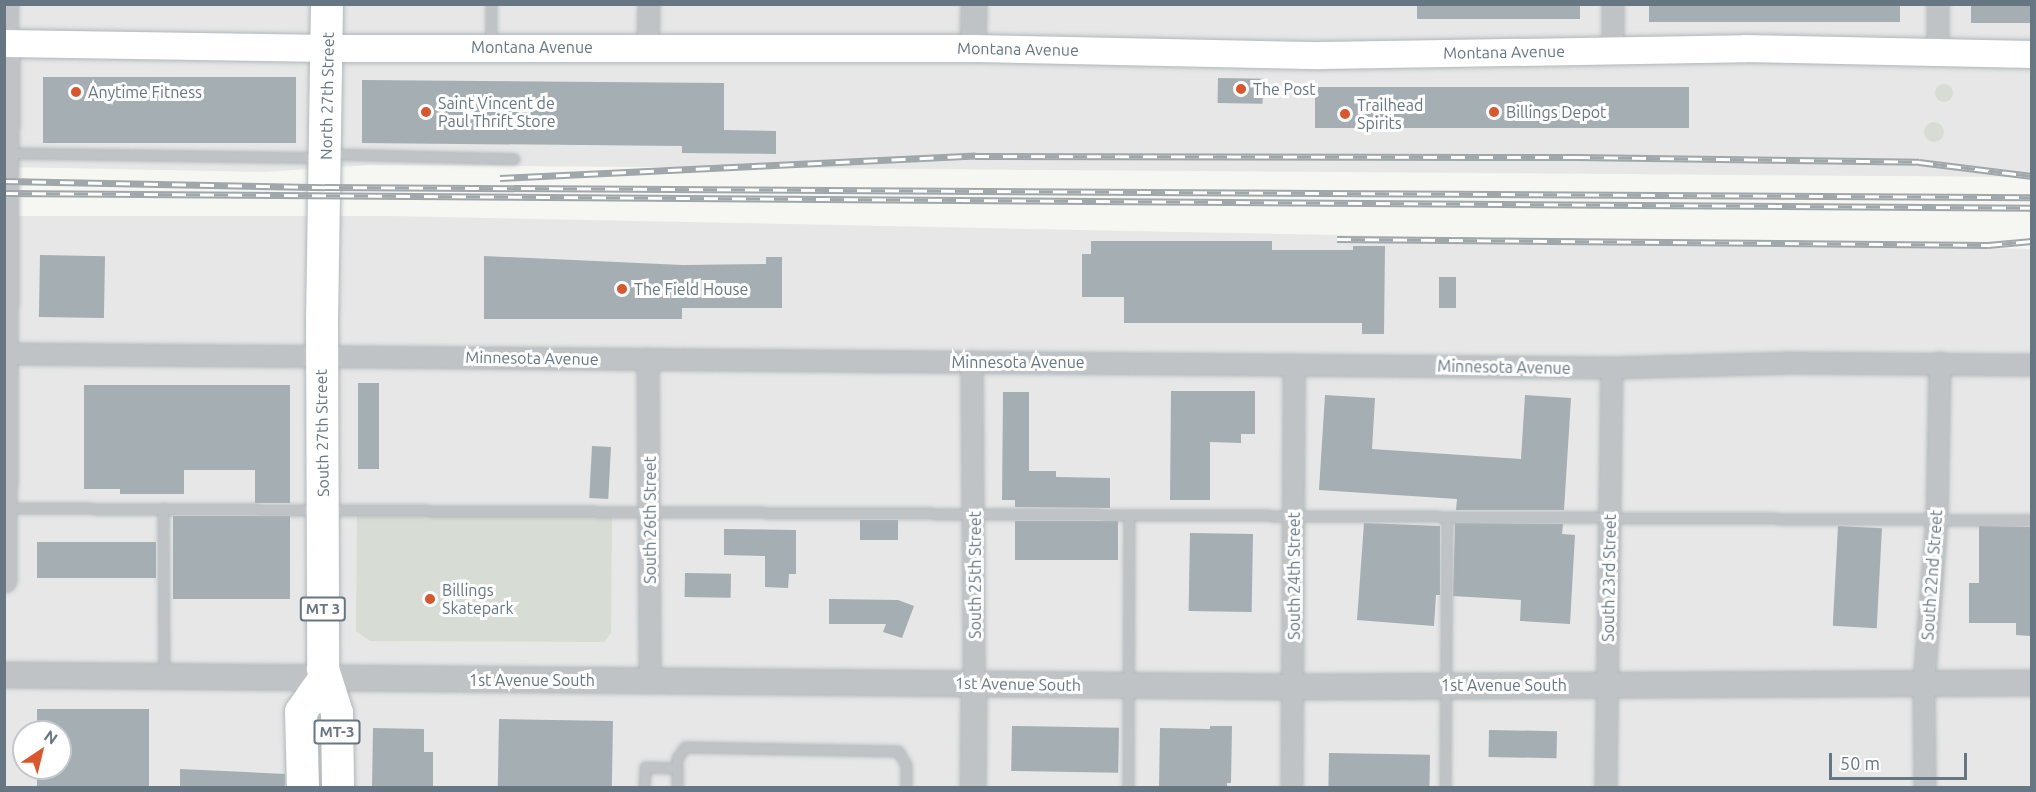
<!DOCTYPE html>
<html>
<head>
<meta charset="utf-8">
<style>
  body { margin:0 }
  #map { position:relative; width:2036px; height:792px; overflow:hidden; background:#f6f6f2; font-family:Ubuntu,sans-serif }
  div>[style] { position:absolute }
  .built>* { inset:0; background:#e6e7e6 }
  .green>* { inset:0; background:#d7dcd4 }
  .round { border-radius:50% }
  .building>* { inset:0; background:#a5aeb3; transform-origin:0 0 }
  .roads { filter:drop-shadow(0 0 2px #b1b7bb) drop-shadow(0 0 2px #b1b7bb) }
  .service>* { height:9px; margin:-4.5px; padding:0 4.5px; transform-origin:4.5px; border-radius:4.5px; background:#bfc3c6 }
  .minor>* { height:20px; margin:-10px; padding:0 10px; transform-origin:10px; border-radius:10px; background:#bfc3c6 }
  .tertiary>* { height:24px; margin:-12px; padding:0 12px; transform-origin:12px; border-radius:12px; background:#bfc3c6 }
  .secondary>* { height:27px; margin:-13.5px; padding:0 13.5px; transform-origin:13.5px; border-radius:13.5px; background:#fff }
  .primary>* { height:32px; margin:-16px; padding:0 16px; transform-origin:16px; border-radius:16px; background:#fff }
  .rail>* { height:7px; margin-top:-3.5px; transform-origin:0; background:repeating-linear-gradient(90deg,#fff 0 14px,#a0a7ab 0 28px); box-sizing:border-box; border-block:2px solid #a0a7ab }
  .dots>* { width:16px; height:16px; translate:-50% -50%; box-sizing:border-box; border:3px solid #fff; border-radius:50% }
  span { translate:-50% -50%; white-space:nowrap; text-align:center; line-height:1.15; -webkit-text-stroke:6px #fff; paint-order:stroke }
  .shield-label span { padding:2px 4px; background:#fff; border:2px solid; border-radius:4px; -webkit-text-stroke-width:0 }
  .shield-label { font-size:15px; color:#667682; font-weight:700 }
  .street-label { font-size:16px; color:#667682 }
  .poi-label { font-size:16px; color:#667682 }
  .left { translate:0 -50%; text-align:left }
  .frame { position:absolute; inset:0; border:6px solid #667682; pointer-events:none }
  .north { position:absolute; left:12px; top:720px; width:60px; height:60px; box-sizing:border-box; background:#fff; border:2px solid #c2c8cd; border-radius:50%; rotate:35deg; font-size:16px; font-weight:700; line-height:24px; text-align:center; color:#667682 }
  .north::after { content:''; display:block; margin:auto; width:21px; height:27px; background:#db552d; clip-path:polygon(50% 0,100% 100%,50% 72%,0 100%) }
  .scale { position:absolute; left:1829px; top:753px; width:138px; height:27px; box-sizing:border-box; border:3px solid #667682; border-top:0; padding-left:8px; font-size:18px; line-height:21px; white-space:nowrap; color:#667682; -webkit-text-stroke:4px #fff; paint-order:stroke }
</style>
</head>
<body>
<div id="map">
  <div class="built">
    <i style="clip-path:polygon(5px 5px,2031px 5px,2031px 177px,370px 165px,263px 172px,5px 167px)"></i>
    <i style="clip-path:polygon(evenodd,4px 216px,386px 216px,2031px 249px,2031px 787px,5px 787px,4px 216px,24px 732px,60px 732px,60px 768px,24px 768px,24px 732px)"></i>
  </div>
  <div class="green">
    <i class="round" style="left:1935px;top:84px;width:18px;height:18px"></i>
    <i class="round" style="left:1924px;top:122px;width:20px;height:20px"></i>
    <i style="clip-path:polygon(357px 514px,612px 515px,611px 633px,604px 642px,370px 641px,356px 631px)"></i>
  </div>
  <div class="building">
    <i style="left:1417px;top:4px;width:163px;height:15px"></i>
    <i style="left:1649px;top:4px;width:251px;height:18px"></i>
    <i style="left:1971px;top:4px;width:60px;height:19px"></i>
    <i style="left:43px;top:77px;width:253px;height:66px"></i>
    <i style="left:1218px;top:78px;width:45px;height:25px;rotate:1deg"></i>
    <i style="clip-path:polygon(362px 80px,724px 83px,724px 130px,776px 131px,776px 154px,682px 153px,682px 146px,362px 143px)"></i>
    <i style="left:1689px;top:87px;width:41px;height:374px;rotate:90deg"></i>
    <i style="clip-path:polygon(1091px 241px,1272px 241px,1272px 250px,1353px 250px,1353px 246px,1385px 246px,1384px 334px,1362px 334px,1362px 323px,1124px 323px,1124px 297px,1082px 297px,1082px 254px,1091px 254px)"></i>
    <i style="left:40px;top:255px;width:65px;height:62px;rotate:1deg"></i>
    <i style="clip-path:polygon(484px 256px,682px 265px,766px 264px,766px 257px,782px 257px,782px 308px,682px 308px,682px 319px,484px 319px)"></i>
    <i style="left:1439px;top:277px;width:17px;height:31px"></i>
    <i style="left:358px;top:383px;width:21px;height:86px"></i>
    <i style="clip-path:polygon(84px 385px,290px 385px,290px 503px,255px 503px,255px 470px,184px 470px,184px 494px,120px 494px,120px 489px,84px 489px)"></i>
    <i style="clip-path:polygon(1171px 391px,1255px 391px,1255px 434px,1241px 434px,1241px 443px,1210px 442px,1210px 500px,1170px 500px)"></i>
    <i style="clip-path:polygon(1003px 392px,1029px 392px,1029px 471px,1056px 471px,1056px 477px,1110px 478px,1110px 508px,1015px 507px,1015px 500px,1002px 500px)"></i>
    <i style="clip-path:polygon(1325px 395px,1375px 398px,1372px 449px,1521px 459px,1525px 395px,1571px 398px,1564px 510px,1456px 510px,1457px 499px,1319px 490px)"></i>
    <i style="left:592px;top:446px;width:19px;height:52px;rotate:3deg"></i>
    <i style="left:173px;top:516px;width:117px;height:83px"></i>
    <i style="left:860px;top:520px;width:38px;height:20px"></i>
    <i style="left:1015px;top:521px;width:103px;height:39px"></i>
    <i style="clip-path:polygon(1364px 523px,1440px 526px,1440px 595px,1436px 595px,1434px 626px,1357px 620px)"></i>
    <i style="clip-path:polygon(1455px 523px,1563px 524px,1562px 534px,1575px 535px,1570px 624px,1520px 621px,1521px 600px,1453px 596px)"></i>
    <i style="left:1838px;top:526px;width:44px;height:100px;rotate:3deg"></i>
    <i style="clip-path:polygon(1979px 526px,2031px 527px,2031px 636px,2016px 635px,2016px 623px,1969px 623px,1969px 583px,1979px 583px)"></i>
    <i style="clip-path:polygon(724px 529px,796px 530px,796px 574px,789px 574px,788px 588px,765px 587px,765px 556px,724px 555px)"></i>
    <i style="left:1190px;top:533px;width:63px;height:78px;rotate:1deg"></i>
    <i style="left:37px;top:542px;width:119px;height:36px"></i>
    <i style="left:685px;top:573px;width:46px;height:24px;rotate:1deg"></i>
    <i style="clip-path:polygon(829px 599px,898px 600px,914px 606px,902px 638px,883px 632px,886px 624px,829px 624px)"></i>
    <i style="clip-path:polygon(37px 709px,149px 709px,149px 788px,37px 788px,37px 768px,60px 768px,60px 732px,37px 732px)"></i>
    <i style="left:499px;top:719px;width:114px;height:69px;rotate:1deg"></i>
    <i style="left:1012px;top:726px;width:107px;height:45px;rotate:1deg"></i>
    <i style="clip-path:polygon(1210px 726px,1232px 726px,1231px 783px,1227px 783px,1227px 788px,1159px 788px,1160px 728px,1210px 729px)"></i>
    <i style="clip-path:polygon(373px 728px,424px 729px,424px 752px,433px 752px,433px 788px,372px 788px)"></i>
    <i style="left:1489px;top:730px;width:68px;height:27px;rotate:1deg"></i>
    <i style="left:1329px;top:753px;width:101px;height:35px;rotate:1deg"></i>
    <i style="clip-path:polygon(180px 769px,285px 774px,285px 788px,180px 788px)"></i>
  </div>
  <div class="roads">
    <div class="service">
      <i style="left:491px;top:4px;width:42px;rotate:90deg"></i>
      <i style="left:8px;top:153px;width:310px;rotate:0.9deg"></i>
      <i style="left:329px;top:154px;width:185px;rotate:1.5deg"></i>
      <i style="left:6px;top:508px;width:2026px;rotate:0.34deg"></i>
      <i style="left:163px;top:508px;width:169px;rotate:89.7deg"></i>
      <i style="left:644px;top:788px;width:21px;rotate:-87deg"></i>
      <i style="left:645px;top:767px;width:32px;rotate:2deg"></i>
      <i style="left:677px;top:788px;width:30px;rotate:-90deg"></i>
      <i style="left:677px;top:758px;width:14px;rotate:-54deg"></i>
      <i style="left:685px;top:747px;width:213px;rotate:1.1deg"></i>
      <i style="left:898px;top:751px;width:16px;rotate:60deg"></i>
      <i style="left:906px;top:765px;width:23px;rotate:90deg"></i>
      <i style="left:1128px;top:788px;width:273px;rotate:-89.8deg"></i>
      <i style="left:1445px;top:788px;width:271px;rotate:-89.6deg"></i>
    </div>
    <div class="minor">
      <i style="left:7px;top:43px;width:39px;rotate:-89deg"></i>
      <i style="left:648px;top:47px;width:43px;rotate:-88.7deg"></i>
      <i style="left:1613px;top:51px;width:47px;rotate:-90deg"></i>
      <i style="left:1938px;top:54px;width:50px;rotate:-90deg"></i>
      <i style="left:4px;top:354px;width:1608px;rotate:0.5deg"></i>
      <i style="left:1612px;top:368px;width:174px;rotate:-1.6deg"></i>
      <i style="left:1786px;top:363px;width:246px;rotate:0.5deg"></i>
      <i style="left:648px;top:359px;width:321px;rotate:89.6deg"></i>
      <i style="left:972px;top:362px;width:322px;rotate:89.6deg"></i>
      <i style="left:1292px;top:788px;width:423px;rotate:-89.7deg"></i>
      <i style="left:1606px;top:788px;width:420px;rotate:-89.2deg"></i>
      <i style="left:1925px;top:788px;width:104px;rotate:-90.6deg"></i>
      <i style="left:1924px;top:684px;width:165px;rotate:-85.5deg"></i>
      <i style="left:1937px;top:520px;width:157px;rotate:-88.9deg"></i>
    </div>
    <div class="tertiary">
      <i style="left:973px;top:48px;width:44px;rotate:-88.7deg"></i>
      <i style="left:4px;top:580px;width:537px;rotate:-89.68deg"></i>
      <i style="left:4px;top:675px;width:1289px;rotate:0.53deg"></i>
      <i style="left:1293px;top:687px;width:739px;rotate:-0.31deg"></i>
      <i style="left:973px;top:788px;width:104px;rotate:-89.4deg"></i>
    </div>
    <div class="secondary">
      <i style="left:4px;top:43px;width:324px;rotate:0.9deg"></i>
      <i style="left:328px;top:48px;width:645px"></i>
      <i style="left:973px;top:48px;width:348px;rotate:1.2deg"></i>
      <i style="left:1321px;top:55px;width:424px;rotate:-0.9deg"></i>
      <i style="left:1745px;top:48px;width:287px;rotate:1.2deg"></i>
    </div>
    <div class="primary">
      <i style="left:327px;top:4px;width:314px;rotate:90.9deg"></i>
      <i style="left:322px;top:318px;width:351px;rotate:89.8deg"></i>
      <i style="left:323px;top:669px;width:46px;rotate:72.3deg"></i>
      <i style="left:337px;top:713px;width:75px;rotate:89.2deg"></i>
      <i style="left:303px;top:788px;width:76px;rotate:-91.5deg"></i>
      <i style="left:301px;top:712px;width:40px;rotate:-55.1deg"></i>
    </div>
  </div>
  <div class="rail">
    <i style="left:500px;top:178px;width:476px;rotate:-2.7deg"></i>
    <i style="left:975px;top:156px;width:601px;rotate:0.1deg"></i>
    <i style="left:1576px;top:157px;width:343px;rotate:0.8deg"></i>
    <i style="left:1919px;top:162px;width:114px;rotate:7.1deg"></i>
    <i style="left:4px;top:181px;width:321px;rotate:1.1deg"></i>
    <i style="left:325px;top:187px;width:1707px;rotate:0.34deg"></i>
    <i style="left:4px;top:193px;width:2028px;rotate:0.42deg"></i>
    <i style="left:1337px;top:239px;width:651px;rotate:0.53deg"></i>
    <i style="left:1988px;top:245px;width:44px;rotate:-5.2deg"></i>
  </div>
  <div class="dots">
    <i style="left:1241px;top:89px;background:#db552d"></i>
    <i style="left:76px;top:92px;background:#db552d"></i>
    <i style="left:426px;top:112px;background:#db552d"></i>
    <i style="left:1494px;top:112px;background:#db552d"></i>
    <i style="left:1345px;top:114px;background:#db552d"></i>
    <i style="left:622px;top:289px;background:#db552d"></i>
    <i style="left:430px;top:599px;background:#db552d"></i>
  </div>
  <div class="shield-label">
    <span style="left:323px;top:609px">MT 3</span>
    <span style="left:337px;top:732px">MT-3</span>
  </div>
  <div class="street-label">
    <span style="left:532px;top:47px">Montana Avenue</span>
    <span style="left:1018px;top:49px;rotate:1deg">Montana Avenue</span>
    <span style="left:1504px;top:52px;rotate:-1deg">Montana Avenue</span>
    <span style="left:327px;top:96px;rotate:-89deg">North 27th Street</span>
    <span style="left:532px;top:358px;rotate:1deg">Minnesota Avenue</span>
    <span style="left:1018px;top:362px">Minnesota Avenue</span>
    <span style="left:1504px;top:367px;rotate:1deg">Minnesota Avenue</span>
    <span style="left:322px;top:433px;rotate:-91deg">South 27th Street</span>
    <span style="left:650px;top:520px;rotate:-90deg">South 26th Street</span>
    <span style="left:975px;top:575px;rotate:-90deg">South 25th Street</span>
    <span style="left:1932px;top:575px;rotate:-86deg">South 22nd Street</span>
    <span style="left:1294px;top:576px;rotate:-90deg">South 24th Street</span>
    <span style="left:1609px;top:578px;rotate:-89deg">South 23rd Street</span>
    <span style="left:532px;top:680px">1st Avenue South</span>
    <span style="left:1018px;top:684px;rotate:1deg">1st Avenue South</span>
    <span style="left:1504px;top:685px">1st Avenue South</span>
  </div>
  <div class="poi-label">
    <span class="left" style="left:1253px;top:89px">The Post</span>
    <span class="left" style="left:88px;top:92px">Anytime Fitness</span>
    <span class="left" style="left:438px;top:112px">Saint Vincent de<br>Paul Thrift Store</span>
    <span class="left" style="left:1357px;top:114px">Trailhead<br>Spirits</span>
    <span class="left" style="left:1506px;top:112px">Billings Depot</span>
    <span class="left" style="left:634px;top:289px">The Field House</span>
    <span class="left" style="left:442px;top:599px">Billings<br>Skatepark</span>
  </div>
  <div class="frame"></div>
  <div class="north">N</div>
  <div class="scale">50 m</div>
</div>
</body>
</html>
